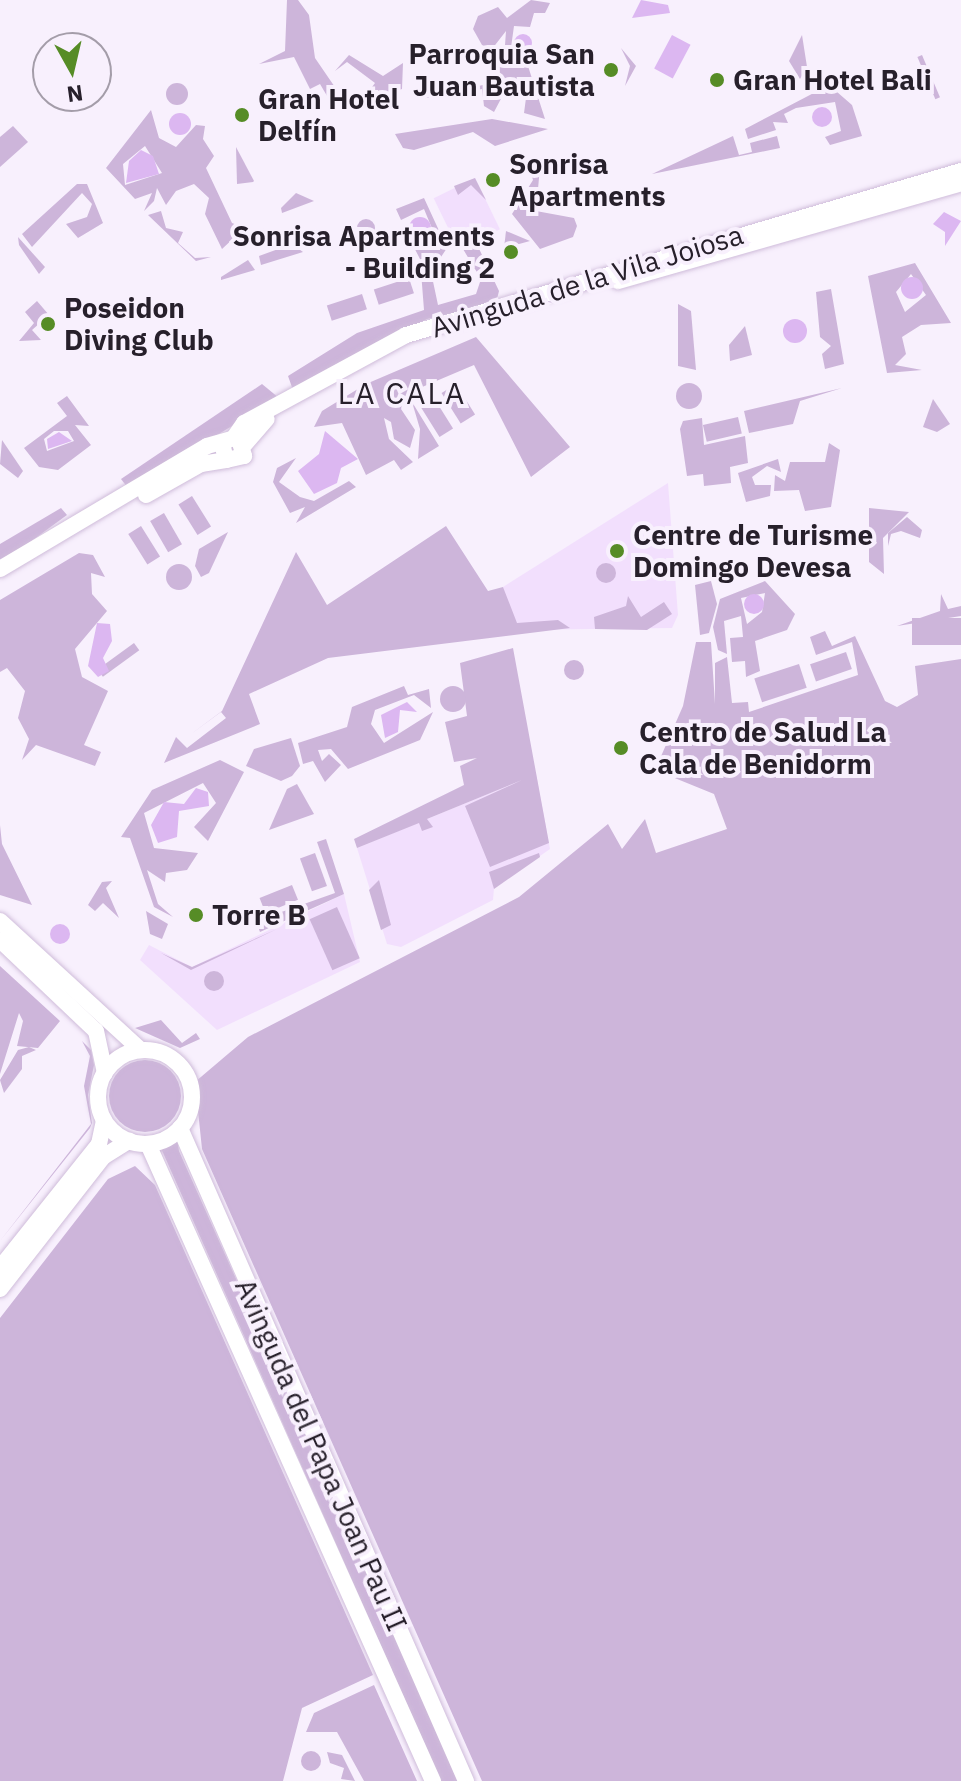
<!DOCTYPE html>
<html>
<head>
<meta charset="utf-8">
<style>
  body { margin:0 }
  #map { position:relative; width:961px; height:1781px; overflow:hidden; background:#f8f0fd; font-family:"IBM Plex Sans",sans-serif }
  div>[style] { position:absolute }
  .built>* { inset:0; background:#f2dffd; transform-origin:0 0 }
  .green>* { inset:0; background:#cdb5da; transform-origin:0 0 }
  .round { border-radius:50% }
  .water>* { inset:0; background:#dcb7f1; transform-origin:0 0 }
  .roads { filter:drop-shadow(0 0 2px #cfbcda) drop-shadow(0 0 2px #cfbcda) }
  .major>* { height:16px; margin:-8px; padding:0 8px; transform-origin:8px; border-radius:8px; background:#fff }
  .major>.ring { margin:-8px; padding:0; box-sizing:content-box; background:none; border:16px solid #fff; border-radius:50% }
  .dots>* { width:22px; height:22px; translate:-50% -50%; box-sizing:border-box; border:4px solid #f8f0fd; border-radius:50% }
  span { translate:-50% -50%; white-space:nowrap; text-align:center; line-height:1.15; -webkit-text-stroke:8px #f8f0fd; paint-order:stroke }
  .poi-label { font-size:28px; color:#27202b; font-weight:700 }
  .right { translate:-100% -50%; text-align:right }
  .left { translate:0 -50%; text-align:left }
  .street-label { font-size:28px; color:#27202b }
  .neighbourhood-label { font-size:30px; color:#27202b; letter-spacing:2px }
  .north { position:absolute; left:32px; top:32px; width:80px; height:80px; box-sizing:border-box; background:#f8f0fd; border:2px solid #a49da9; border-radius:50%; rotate:172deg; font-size:22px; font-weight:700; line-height:32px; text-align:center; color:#27202b }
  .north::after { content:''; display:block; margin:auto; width:28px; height:36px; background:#568c26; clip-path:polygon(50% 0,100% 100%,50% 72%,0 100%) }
</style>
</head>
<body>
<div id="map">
  <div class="built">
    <i style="left:475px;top:178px;width:57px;height:46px;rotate:64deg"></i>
    <i style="clip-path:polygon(668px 483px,678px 615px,672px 628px,511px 630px,503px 587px)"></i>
    <i style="clip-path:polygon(536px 774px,550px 849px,494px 888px,493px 900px,401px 947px,387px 944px,357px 848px)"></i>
    <i style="clip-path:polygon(344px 894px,360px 962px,217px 1030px,140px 960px,149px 945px,192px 967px)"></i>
  </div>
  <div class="green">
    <i style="clip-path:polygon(287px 0,298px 0,309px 15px,315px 58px,341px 96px,330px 101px,320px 84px,310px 89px,294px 57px,259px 64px,285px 51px)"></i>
    <i style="clip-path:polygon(531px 0,550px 3px,545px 13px,534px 13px,530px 27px,514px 26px,510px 55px,528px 66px,545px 119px,524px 113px,526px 98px,515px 93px,504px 93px,494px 112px,484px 106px,482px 89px,420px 99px,483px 85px,504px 59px,506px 31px,492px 49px,482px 45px,473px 29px,478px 16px,498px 7px,507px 18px)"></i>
    <i style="clip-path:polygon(802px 35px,807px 67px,800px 79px,789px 61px)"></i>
    <i style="clip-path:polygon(621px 48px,636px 66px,625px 86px,630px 66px)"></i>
    <i style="clip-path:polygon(349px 55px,383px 76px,403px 63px,402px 89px,372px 100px,366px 95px,375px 83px,347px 62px,335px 71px)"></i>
    <i style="left:922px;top:55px;width:46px;height:5px;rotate:67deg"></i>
    <i class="round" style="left:166px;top:83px;width:22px;height:22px"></i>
    <i style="clip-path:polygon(829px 85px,852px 105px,862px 136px,830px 145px,825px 137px,841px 131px,835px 102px,796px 108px,784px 114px,788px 123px,773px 122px,776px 130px,748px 139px,745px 129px)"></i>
    <i style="clip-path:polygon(evenodd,151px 110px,159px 138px,176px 147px,196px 125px,205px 126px,203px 139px,214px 156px,206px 168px,232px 223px,258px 233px,237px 235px,222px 249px,205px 214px,209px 198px,194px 184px,176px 191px,166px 205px,157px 188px,154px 201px,144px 211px,152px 193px,135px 199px,106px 168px,151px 110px,145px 146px,162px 173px,125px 185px,123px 164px,145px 146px)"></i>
    <i style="clip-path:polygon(492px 119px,548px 129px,495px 146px,473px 132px,414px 150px,403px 148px,395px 134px)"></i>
    <i style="clip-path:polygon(13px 126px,28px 142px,0 167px,0 137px)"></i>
    <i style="clip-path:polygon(733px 136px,739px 155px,752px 152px,750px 143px,777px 136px,780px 148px,652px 174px)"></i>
    <i style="clip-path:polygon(236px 147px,254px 181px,253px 182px,237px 184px)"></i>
    <i style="clip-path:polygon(554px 157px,562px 160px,559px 168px,540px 167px,536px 211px,574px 218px,577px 226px,573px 237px,540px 249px,512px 214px,533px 180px,526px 158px)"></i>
    <i style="clip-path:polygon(475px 178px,486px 200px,471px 185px,458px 195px,454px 186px)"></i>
    <i style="clip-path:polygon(77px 184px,87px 184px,103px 223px,78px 238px,66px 224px,87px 217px,92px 204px,82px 193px,32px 247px,22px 234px)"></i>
    <i style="clip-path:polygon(296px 193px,314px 201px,282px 213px,281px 208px)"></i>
    <i style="clip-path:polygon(424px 198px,447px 248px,431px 272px,438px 305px,476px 294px,481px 279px,463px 249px,474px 238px,499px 291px,496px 303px,427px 319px,293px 390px,288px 376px,357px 333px,424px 310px,420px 259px,402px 224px,417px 246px,436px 238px,424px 209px,401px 220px,396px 209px)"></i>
    <i style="clip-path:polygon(161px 211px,166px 228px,183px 232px,178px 243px,195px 258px,211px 257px,196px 261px,148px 215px)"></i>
    <i class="round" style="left:357px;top:219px;width:18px;height:18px"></i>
    <i style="clip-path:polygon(506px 231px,530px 241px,504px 248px)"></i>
    <i style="clip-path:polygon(18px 237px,45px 267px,39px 274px,19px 245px)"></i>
    <i style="clip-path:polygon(292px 244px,303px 252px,261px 265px,259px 256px)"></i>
    <i style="clip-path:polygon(248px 260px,255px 270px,221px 280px,221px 277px)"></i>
    <i style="clip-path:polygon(evenodd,915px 263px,951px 323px,921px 325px,902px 337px,906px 354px,895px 365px,922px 370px,887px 373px,868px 276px,915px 263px,911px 274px,926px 295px,905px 312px,896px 292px,911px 274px)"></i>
    <i style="left:409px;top:278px;width:16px;height:37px;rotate:72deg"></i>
    <i style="clip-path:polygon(831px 289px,844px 364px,825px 369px,822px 354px,831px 346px,820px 337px,816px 292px)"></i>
    <i style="left:362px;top:294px;width:16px;height:37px;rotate:72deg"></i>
    <i style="clip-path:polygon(37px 301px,49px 315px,32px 330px,41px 340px,19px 341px,34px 323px,25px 312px)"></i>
    <i style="clip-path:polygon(678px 304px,691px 311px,696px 370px,678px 366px)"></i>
    <i style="clip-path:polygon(745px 326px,752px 355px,730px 361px,729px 345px)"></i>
    <i style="clip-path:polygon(476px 337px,570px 447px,531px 477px,474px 365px,408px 393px,401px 409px,415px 430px,410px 448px,394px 439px,391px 422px,384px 418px,389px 439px,413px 462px,401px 470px,394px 460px,366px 475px,342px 423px,314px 427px,322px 411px,366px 384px)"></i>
    <i class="round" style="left:676px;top:383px;width:26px;height:26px"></i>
    <i style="clip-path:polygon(262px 384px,279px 398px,128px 488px,121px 479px)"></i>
    <i style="left:456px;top:384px;width:36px;height:17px;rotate:58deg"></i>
    <i style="clip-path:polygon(842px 388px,800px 401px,793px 424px,749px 433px,744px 411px)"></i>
    <i style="clip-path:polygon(evenodd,67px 396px,89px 426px,75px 425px,91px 445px,58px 470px,39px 467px,24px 448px,67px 416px,57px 403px,67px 396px,54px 431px,68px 431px,74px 441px,47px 451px,44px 439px,54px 431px)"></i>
    <i style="left:434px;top:398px;width:36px;height:16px;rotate:58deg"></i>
    <i style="clip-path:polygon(933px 399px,950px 424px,937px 432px,923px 427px)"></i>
    <i style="clip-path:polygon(412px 402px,439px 446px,418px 459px,420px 429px)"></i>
    <i style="left:738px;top:417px;width:17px;height:36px;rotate:77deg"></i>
    <i style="clip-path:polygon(702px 418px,704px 445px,745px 436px,748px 463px,730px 467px,731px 483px,704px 486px,703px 474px,687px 476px,680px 429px,683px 421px)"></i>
    <i style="clip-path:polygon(2px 440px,23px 471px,18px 478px,0 464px)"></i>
    <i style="clip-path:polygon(829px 443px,840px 450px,831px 507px,805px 511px,799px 490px,774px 491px,775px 475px,785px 481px,790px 462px,825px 462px)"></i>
    <i style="clip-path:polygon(296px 458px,279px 482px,300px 497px,314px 501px,349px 481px,356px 487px,296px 523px,305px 507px,290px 513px,273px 482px,277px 468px)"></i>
    <i style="clip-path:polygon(778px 459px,781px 472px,767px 466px,752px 477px,755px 485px,771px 485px,770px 496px,746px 502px,738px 473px)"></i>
    <i style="left:192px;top:496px;width:36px;height:16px;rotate:58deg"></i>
    <i style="clip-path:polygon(61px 508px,67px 515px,0 564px,0 544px)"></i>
    <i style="clip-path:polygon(869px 508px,909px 512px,883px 538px,884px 574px,869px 562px)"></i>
    <i style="left:164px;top:513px;width:36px;height:16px;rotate:60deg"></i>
    <i style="clip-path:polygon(907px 517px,922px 530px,920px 538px,901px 531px,891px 534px,888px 546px,888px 533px)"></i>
    <i style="left:141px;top:526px;width:36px;height:15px;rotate:58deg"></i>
    <i style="clip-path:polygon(446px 526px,488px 591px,503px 587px,517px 623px,558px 620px,570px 628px,328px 658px,249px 694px,260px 724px,164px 763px,176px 737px,187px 748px,226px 718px,221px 712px,187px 737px,222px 711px,296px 552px,327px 605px)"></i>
    <i style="clip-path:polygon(228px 532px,209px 573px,201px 577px,195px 566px,199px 549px)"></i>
    <i style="clip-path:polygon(79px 553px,93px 555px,105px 577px,91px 573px,92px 594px,107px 611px,75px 649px,82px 677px,108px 691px,84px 745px,101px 752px,95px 766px,36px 745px,22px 760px,29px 739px,18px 718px,25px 691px,7px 668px,0 672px,0 600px)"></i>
    <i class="round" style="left:596px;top:563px;width:20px;height:20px"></i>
    <i class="round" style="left:166px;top:564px;width:26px;height:26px"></i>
    <i style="clip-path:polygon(711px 581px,717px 604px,709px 633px,700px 635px,695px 585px)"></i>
    <i style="clip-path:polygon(evenodd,765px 581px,795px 614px,787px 630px,755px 641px,760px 671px,746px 677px,745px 661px,732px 662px,730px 638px,743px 637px,741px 616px,724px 621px,727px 654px,718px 650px,713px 627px,720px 599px,765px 581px,765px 593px,762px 612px,747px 624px,741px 598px,765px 593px)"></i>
    <i style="clip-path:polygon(941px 594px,948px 609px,961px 606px,961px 616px,897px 626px,940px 611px)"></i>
    <i style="clip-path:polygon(628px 596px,641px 617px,664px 602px,672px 614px,647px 630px,595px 629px,594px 617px,626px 606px)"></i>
    <i style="left:961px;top:618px;width:27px;height:49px;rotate:90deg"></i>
    <i style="clip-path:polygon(825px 631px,832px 646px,855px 636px,885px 701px,897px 707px,918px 695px,915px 666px,961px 659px,961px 1781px,482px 1781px,202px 1149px,195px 1082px,248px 1037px,519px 897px,608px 824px,622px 849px,645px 819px,656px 853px,727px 829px,714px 794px,655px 770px,683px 706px,696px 642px,711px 642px,715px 704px,715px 663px,727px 657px,732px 703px,748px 702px,749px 712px,858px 675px,852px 642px,816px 655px,810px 637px)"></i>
    <i style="left:134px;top:643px;width:9px;height:45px;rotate:54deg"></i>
    <i style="clip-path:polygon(513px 648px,549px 843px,490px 867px,465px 806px,522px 780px,427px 819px,433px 827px,422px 831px,419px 823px,357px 848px,354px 839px,464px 785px,460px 766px,477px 758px,454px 762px,445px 722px,467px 716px,460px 663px)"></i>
    <i style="left:846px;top:652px;width:18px;height:38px;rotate:71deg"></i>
    <i class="round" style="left:564px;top:660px;width:20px;height:20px"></i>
    <i style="left:799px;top:664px;width:25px;height:47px;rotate:72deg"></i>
    <i style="clip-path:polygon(404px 686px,408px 695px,429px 689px,431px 708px,414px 695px,375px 710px,371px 724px,384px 743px,433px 712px,420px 740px,348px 769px,331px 749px,318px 750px,322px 761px,329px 754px,341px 765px,325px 782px,313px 761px,303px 764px,298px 743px,347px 727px,352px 707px)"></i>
    <i class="round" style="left:440px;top:686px;width:26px;height:26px"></i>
    <i style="clip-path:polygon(291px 738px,300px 766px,292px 776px,281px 781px,246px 766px,254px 749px)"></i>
    <i style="clip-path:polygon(220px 760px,244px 772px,208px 841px,194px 827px,216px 803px,203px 783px,144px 813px,154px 848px,198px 853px,187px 870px,166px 873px,165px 882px,147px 870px,158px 904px,173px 917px,154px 907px,130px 838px,121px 837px,152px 790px)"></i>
    <i style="clip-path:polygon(297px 784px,314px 814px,269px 830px,287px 789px)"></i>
    <i style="clip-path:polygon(0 825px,2px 844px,32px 905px,0 895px)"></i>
    <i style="clip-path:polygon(326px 839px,344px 894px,260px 932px,256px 921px,335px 893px,317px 842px)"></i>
    <i style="left:315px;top:853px;width:35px;height:16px;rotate:70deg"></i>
    <i style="clip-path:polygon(539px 853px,540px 857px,494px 889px,489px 872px)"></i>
    <i style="clip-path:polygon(379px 880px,391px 925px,381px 930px,369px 890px)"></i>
    <i style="clip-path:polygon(112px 881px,106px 888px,119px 918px,103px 903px,95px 911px,88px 905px,102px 882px)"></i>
    <i style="left:292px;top:885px;width:16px;height:35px;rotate:68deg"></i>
    <i style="left:337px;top:907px;width:56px;height:30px;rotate:66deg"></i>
    <i style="clip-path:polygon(146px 911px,168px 924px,162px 939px,150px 934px)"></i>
    <i style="clip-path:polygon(277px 929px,191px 970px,161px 953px,192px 967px)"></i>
    <i style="clip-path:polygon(0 966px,60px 1021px,38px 1048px,17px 1046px,23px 1021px,19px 1013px,0 1074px)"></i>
    <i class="round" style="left:204px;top:971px;width:20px;height:20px"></i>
    <i style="clip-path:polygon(161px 1020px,182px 1043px,196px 1033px,200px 1039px,180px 1048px,135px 1028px)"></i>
    <i style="clip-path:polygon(82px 1041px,91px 1050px,94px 1065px,88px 1095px,92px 1123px,90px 1128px,0 1241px,91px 1124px,84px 1086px,90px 1056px)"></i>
    <i style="clip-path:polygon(29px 1047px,36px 1050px,22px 1056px,22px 1069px,4px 1093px,0 1080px,18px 1050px)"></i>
    <i class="round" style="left:109px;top:1060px;width:72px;height:72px"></i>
    <i style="clip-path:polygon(177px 1139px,179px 1151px,460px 1781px,441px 1781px,160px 1146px)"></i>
    <i style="clip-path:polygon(135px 1166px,155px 1185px,373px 1675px,302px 1708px,283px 1781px,0 1781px,0 1318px,108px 1179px)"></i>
    <i style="clip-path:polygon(374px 1685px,417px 1781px,364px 1781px,337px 1732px,306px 1732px,314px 1713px)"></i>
    <i class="round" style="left:301px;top:1751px;width:20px;height:20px"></i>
    <i style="clip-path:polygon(327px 1752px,342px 1755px,355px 1781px,341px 1779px,344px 1768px,330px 1763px)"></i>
  </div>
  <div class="water">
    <i style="clip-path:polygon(641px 0,668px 5px,670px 13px,632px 18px)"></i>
    <i class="round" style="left:514px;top:34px;width:18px;height:18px"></i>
    <i style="left:672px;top:35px;width:21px;height:38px;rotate:28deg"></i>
    <i class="round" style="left:812px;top:107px;width:20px;height:20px"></i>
    <i class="round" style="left:169px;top:113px;width:22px;height:22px"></i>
    <i style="clip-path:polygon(141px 150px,153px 156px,159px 174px,126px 183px,129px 161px)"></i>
    <i style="clip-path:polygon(944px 212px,961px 221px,945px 246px,945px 232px,933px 224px)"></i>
    <i class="round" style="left:409px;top:217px;width:22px;height:22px"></i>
    <i class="round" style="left:901px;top:277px;width:22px;height:22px"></i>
    <i class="round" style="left:783px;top:319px;width:24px;height:24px"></i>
    <i style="clip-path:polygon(325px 431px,358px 459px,341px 468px,337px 483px,314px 494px,298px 471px,319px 454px)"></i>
    <i style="clip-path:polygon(59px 432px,72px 441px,48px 449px,47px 439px)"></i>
    <i class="round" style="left:744px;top:594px;width:20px;height:20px"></i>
    <i style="clip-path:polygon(97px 623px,110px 624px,112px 641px,103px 658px,109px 671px,98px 677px,88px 666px)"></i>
    <i style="clip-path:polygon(407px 702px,417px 712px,400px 710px,398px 732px,385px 738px,381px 715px)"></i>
    <i style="clip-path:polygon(196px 788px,208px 792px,209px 806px,179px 811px,177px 837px,158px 843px,151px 825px,164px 802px,184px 804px)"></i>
    <i class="round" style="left:50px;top:924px;width:20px;height:20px"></i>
  </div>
  <div class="roads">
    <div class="major">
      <i style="left:618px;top:281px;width:357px;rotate:-15.9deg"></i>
      <i style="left:235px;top:436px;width:16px;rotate:-55deg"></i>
      <i style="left:244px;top:423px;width:184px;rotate:-28.5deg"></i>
      <i style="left:406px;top:335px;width:579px;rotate:-16.46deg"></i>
      <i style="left:245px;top:444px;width:33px;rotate:-49deg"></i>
      <i style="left:146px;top:495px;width:63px;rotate:-29.4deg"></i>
      <i style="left:201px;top:464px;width:25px;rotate:-9deg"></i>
      <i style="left:0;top:569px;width:241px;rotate:-30.7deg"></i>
      <i style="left:207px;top:446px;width:32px;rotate:-16deg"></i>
      <i style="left:238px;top:437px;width:20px;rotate:72deg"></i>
      <i style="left:244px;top:456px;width:18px;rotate:167deg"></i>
      <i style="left:226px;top:460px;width:17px;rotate:-103deg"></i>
      <i style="left:0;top:921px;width:191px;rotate:42.5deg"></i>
      <i style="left:0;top:940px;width:132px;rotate:43.5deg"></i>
      <i style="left:96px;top:1031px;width:43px;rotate:77.9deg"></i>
      <i class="ring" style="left:98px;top:1050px;width:78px;height:78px"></i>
      <i style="left:180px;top:1128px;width:713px;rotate:66.35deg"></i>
      <i style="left:148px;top:1144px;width:698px;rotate:65.9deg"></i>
      <i style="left:0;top:1268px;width:159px;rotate:-51.4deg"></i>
      <i style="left:99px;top:1144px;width:24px;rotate:-78deg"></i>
      <i style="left:0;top:1289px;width:167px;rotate:-52deg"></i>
      <i style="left:103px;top:1157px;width:31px;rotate:-32deg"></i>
    </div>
  </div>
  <div class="dots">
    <i style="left:611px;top:70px;background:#568c26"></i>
    <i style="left:717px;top:80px;background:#568c26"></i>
    <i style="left:242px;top:115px;background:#568c26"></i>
    <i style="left:493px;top:180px;background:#568c26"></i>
    <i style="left:511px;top:252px;background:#568c26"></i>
    <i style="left:48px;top:324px;background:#568c26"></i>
    <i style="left:617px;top:551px;background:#568c26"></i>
    <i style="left:621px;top:748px;background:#568c26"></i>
    <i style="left:196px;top:915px;background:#568c26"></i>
  </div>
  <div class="poi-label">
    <span class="right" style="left:595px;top:70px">Parroquia San<br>Juan Bautista</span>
    <span class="left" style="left:733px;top:80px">Gran Hotel Bali</span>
    <span class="left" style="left:258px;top:115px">Gran Hotel<br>Delfín</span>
    <span class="left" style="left:509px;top:180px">Sonrisa<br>Apartments</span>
    <span class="right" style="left:495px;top:252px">Sonrisa Apartments<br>- Building 2</span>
    <span class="left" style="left:64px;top:324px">Poseidon<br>Diving Club</span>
    <span class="left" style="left:633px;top:551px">Centre de Turisme<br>Domingo Devesa</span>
    <span class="left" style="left:639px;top:748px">Centro de Salud La<br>Cala de Benidorm</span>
    <span class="left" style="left:212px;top:915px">Torre B</span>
  </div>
  <div class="street-label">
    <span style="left:587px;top:281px;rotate:-17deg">Avinguda de la Vila Joiosa</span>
    <span style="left:321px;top:1455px;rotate:66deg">Avinguda del Papa Joan Pau II</span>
  </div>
  <div class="neighbourhood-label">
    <span style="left:402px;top:393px">LA CALA</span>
  </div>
  <div class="north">N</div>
</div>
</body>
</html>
